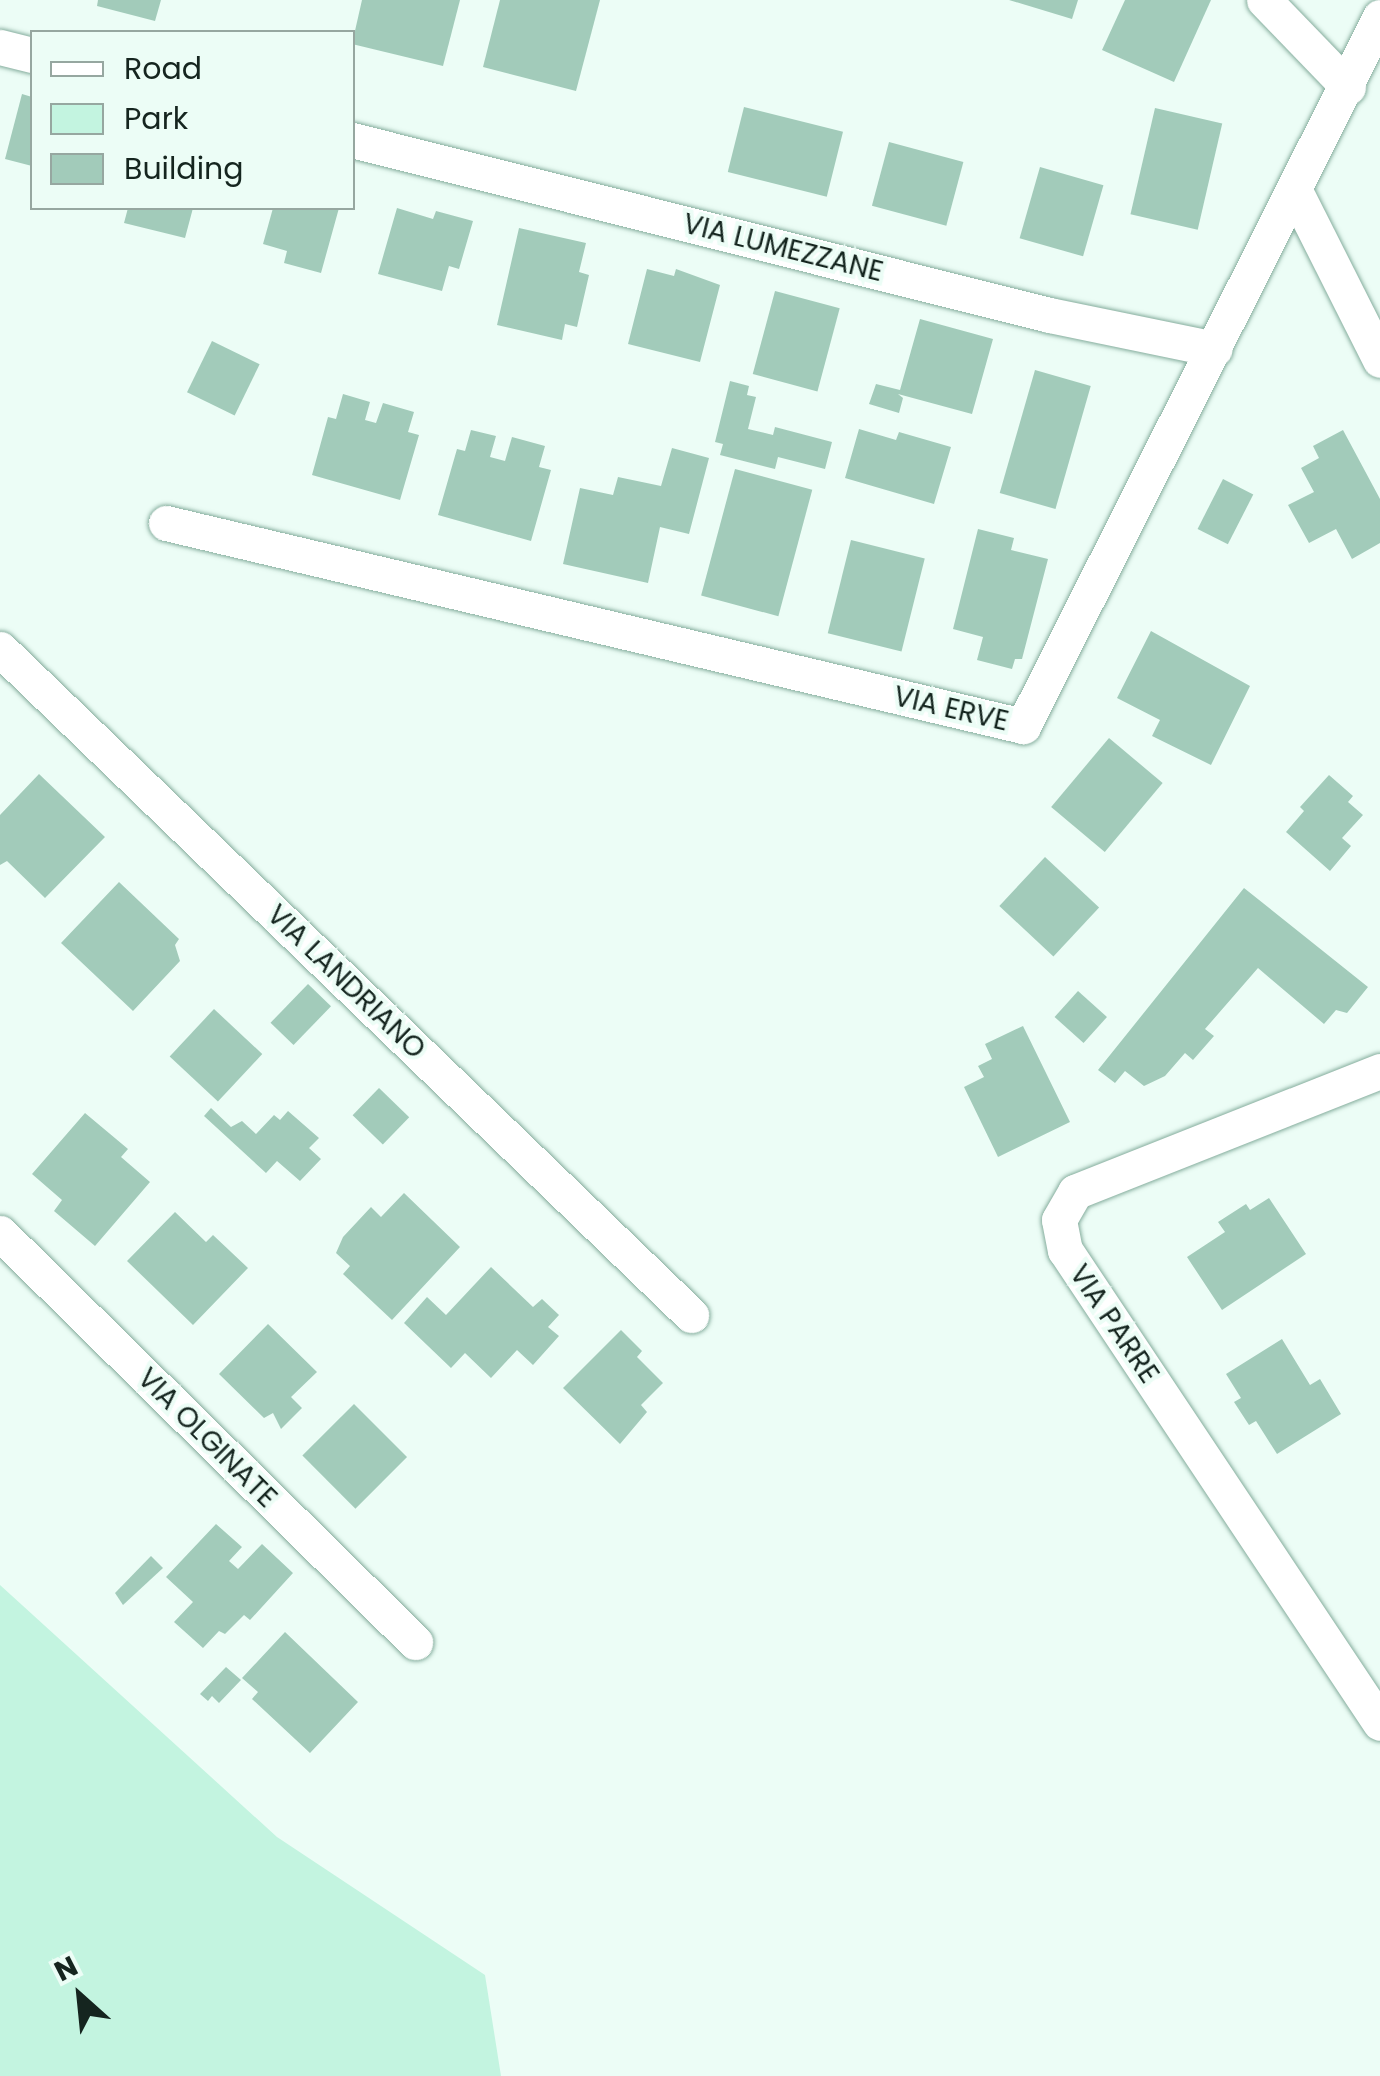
<!DOCTYPE html>
<html>
<head>
<meta charset="utf-8">
<style>
  body { margin:0 }
  #map { position:relative; width:1380px; height:2076px; overflow:hidden; background:#ecfdf6; font-family:Poppins,sans-serif }
  div>[style] { position:absolute }
  .green>* { inset:0; background:#c3f4e0 }
  .building>* { inset:0; background:#a2cbba; transform-origin:0 0 }
  .roads { filter:drop-shadow(0 0 2px #85ad9d) drop-shadow(0 0 2px #85ad9d) }
  .street>* { height:35px; margin:-17.5px; padding:0 17.5px; transform-origin:17.5px; border-radius:17.5px; background:#fff }
  span { translate:-50% -50%; white-space:nowrap; text-align:center; line-height:1.15; -webkit-text-stroke:8px #ecfdf6; paint-order:stroke }
  .street-label { font-size:28px; color:#15251f }
  .legend { position:absolute; left:30px; top:30px; width:325px; height:180px; box-sizing:border-box; background:#ecfdf6; border:2px solid #96a7a0; margin:0; padding:12px 18px; list-style:none; font-size:30px; color:#15251f }
  .legend li { display:flex; align-items:center; gap:20px; height:50px }
  .legend b { width:50px; border:2px solid #96a7a0 }
  .north { position:absolute; left:30px; top:1946px; width:100px; height:100px; -webkit-text-stroke:8px #ecfdf6; paint-order:stroke; rotate:333deg; font-size:28px; font-weight:700; line-height:40px; text-align:center; color:#15251f }
  .north::after { content:''; display:block; margin:auto; width:35px; height:45px; background:#15251f; clip-path:polygon(50% 0,100% 100%,50% 72%,0 100%) }
</style>
</head>
<body>
<div id="map">
  <div class="green">
    <i style="clip-path:polygon(0 1585px,277px 1837px,485px 1975px,501px 2076px,0 2076px)"></i>
  </div>
  <div class="building">
    <i style="clip-path:polygon(98px 0,161px 0,155px 21px,97px 6px)"></i>
    <i style="clip-path:polygon(362px 0,460px 0,443px 66px,352px 44px)"></i>
    <i style="clip-path:polygon(500px 0,600px 0,576px 91px,483px 67px)"></i>
    <i style="clip-path:polygon(1009px 0,1078px 0,1072px 19px)"></i>
    <i style="clip-path:polygon(1125px 0,1211px 0,1174px 82px,1102px 50px)"></i>
    <i style="clip-path:polygon(22px 94px,32px 97px,32px 166px,5px 159px)"></i>
    <i style="left:744px;top:107px;width:102px;height:67px;rotate:14deg"></i>
    <i style="left:1155px;top:108px;width:69px;height:109px;rotate:13deg"></i>
    <i style="left:889px;top:142px;width:77px;height:66px;rotate:15deg"></i>
    <i style="left:1040px;top:167px;width:66px;height:74px;rotate:16deg"></i>
    <i style="clip-path:polygon(128px 208px,193px 208px,185px 238px,124px 223px)"></i>
    <i style="clip-path:polygon(273px 208px,339px 208px,321px 273px,284px 263px,287px 251px,263px 244px)"></i>
    <i style="clip-path:polygon(397px 208px,433px 219px,436px 211px,473px 221px,459px 269px,449px 266px,442px 291px,378px 274px)"></i>
    <i style="clip-path:polygon(519px 228px,586px 243px,579px 272px,589px 275px,577px 327px,565px 324px,562px 340px,497px 325px)"></i>
    <i style="clip-path:polygon(647px 269px,674px 276px,676px 269px,720px 285px,700px 362px,628px 344px)"></i>
    <i style="left:775px;top:291px;width:67px;height:86px;rotate:15deg"></i>
    <i style="clip-path:polygon(920px 319px,993px 339px,972px 414px,898px 394px,903px 398px,899px 413px,869px 404px,876px 384px,900px 390px)"></i>
    <i style="left:212px;top:341px;width:53px;height:57px;rotate:26deg"></i>
    <i style="left:1035px;top:370px;width:58px;height:128px;rotate:16deg"></i>
    <i style="clip-path:polygon(730px 381px,749px 386px,747px 395px,756px 397px,748px 429px,773px 435px,775px 427px,832px 442px,825px 469px,778px 457px,775px 469px,720px 455px,723px 444px,715px 442px)"></i>
    <i style="clip-path:polygon(343px 394px,370px 402px,365px 420px,376px 423px,383px 403px,414px 412px,408px 432px,419px 435px,400px 500px,312px 475px,328px 417px,336px 419px)"></i>
    <i style="clip-path:polygon(859px 429px,896px 440px,899px 432px,951px 447px,934px 504px,845px 478px)"></i>
    <i style="clip-path:polygon(471px 430px,496px 436px,490px 457px,505px 461px,512px 437px,545px 446px,539px 467px,551px 470px,531px 541px,438px 515px,457px 449px,465px 451px)"></i>
    <i style="clip-path:polygon(1343px 430px,1380px 499px,1380px 543px,1352px 559px,1336px 529px,1309px 543px,1288px 505px,1314px 492px,1301px 468px,1319px 458px,1313px 446px)"></i>
    <i style="clip-path:polygon(672px 448px,709px 458px,689px 534px,660px 527px,648px 583px,563px 564px,580px 488px,613px 495px,618px 477px,661px 486px)"></i>
    <i style="left:735px;top:469px;width:80px;height:131px;rotate:15deg"></i>
    <i style="left:1223px;top:479px;width:34px;height:56px;rotate:27deg"></i>
    <i style="clip-path:polygon(978px 529px,1014px 538px,1011px 550px,1048px 559px,1022px 659px,1015px 659px,1012px 669px,977px 660px,983px 637px,953px 629px)"></i>
    <i style="left:851px;top:540px;width:76px;height:96px;rotate:14deg"></i>
    <i style="clip-path:polygon(1151px 631px,1250px 686px,1211px 765px,1152px 736px,1160px 720px,1117px 698px)"></i>
    <i style="left:1109px;top:738px;width:70px;height:90px;rotate:40deg"></i>
    <i style="clip-path:polygon(39px 774px,105px 837px,45px 898px,7px 861px,0 865px,0 815px)"></i>
    <i style="clip-path:polygon(1329px 775px,1353px 796px,1348px 802px,1363px 815px,1342px 838px,1351px 846px,1330px 871px,1286px 832px,1304px 811px,1300px 807px)"></i>
    <i style="left:1045px;top:857px;width:74px;height:67px;rotate:43deg"></i>
    <i style="clip-path:polygon(119px 882px,179px 939px,175px 945px,180px 961px,133px 1011px,61px 943px)"></i>
    <i style="clip-path:polygon(1244px 888px,1368px 987px,1347px 1013px,1336px 1010px,1324px 1024px,1258px 968px,1205px 1029px,1214px 1036px,1193px 1060px,1185px 1053px,1165px 1076px,1144px 1086px,1125px 1071px,1115px 1083px,1098px 1070px)"></i>
    <i style="left:308px;top:984px;width:32px;height:54px;rotate:44deg"></i>
    <i style="left:1078px;top:991px;width:39px;height:35px;rotate:42deg"></i>
    <i style="left:214px;top:1009px;width:66px;height:65px;rotate:43deg"></i>
    <i style="clip-path:polygon(1023px 1026px,1070px 1122px,998px 1157px,964px 1087px,984px 1077px,978px 1066px,992px 1059px,985px 1044px)"></i>
    <i style="left:379px;top:1088px;width:42px;height:38px;rotate:44deg"></i>
    <i style="clip-path:polygon(211px 1108px,231px 1127px,242px 1121px,256px 1134px,274px 1115px,280px 1120px,288px 1111px,319px 1138px,309px 1148px,321px 1159px,300px 1181px,277px 1161px,266px 1173px,204px 1116px)"></i>
    <i style="clip-path:polygon(85px 1113px,128px 1149px,121px 1157px,150px 1182px,95px 1246px,54px 1211px,62px 1200px,32px 1174px)"></i>
    <i style="clip-path:polygon(404px 1193px,460px 1247px,392px 1320px,343px 1274px,350px 1266px,336px 1253px,343px 1237px,371px 1207px,381px 1217px)"></i>
    <i style="clip-path:polygon(1269px 1198px,1306px 1254px,1222px 1310px,1187px 1257px,1225px 1232px,1218px 1222px,1246px 1204px,1250px 1210px)"></i>
    <i style="clip-path:polygon(175px 1212px,206px 1242px,213px 1235px,248px 1268px,193px 1325px,127px 1261px)"></i>
    <i style="clip-path:polygon(491px 1267px,533px 1307px,542px 1299px,559px 1315px,548px 1327px,559px 1336px,533px 1365px,517px 1350px,491px 1378px,465px 1353px,451px 1368px,404px 1323px,427px 1297px,446px 1315px)"></i>
    <i style="clip-path:polygon(268px 1324px,317px 1372px,291px 1397px,302px 1408px,281px 1429px,273px 1413px,264px 1418px,219px 1374px)"></i>
    <i style="clip-path:polygon(621px 1330px,642px 1351px,637px 1357px,663px 1383px,641px 1405px,647px 1412px,620px 1444px,563px 1388px)"></i>
    <i style="clip-path:polygon(1282px 1339px,1310px 1385px,1320px 1379px,1341px 1414px,1277px 1454px,1256px 1421px,1249px 1425px,1234px 1402px,1241px 1398px,1226px 1374px)"></i>
    <i style="left:354px;top:1404px;width:75px;height:73px;rotate:45deg"></i>
    <i style="clip-path:polygon(216px 1524px,242px 1547px,229px 1561px,238px 1569px,262px 1544px,293px 1573px,250px 1620px,244px 1615px,225px 1634px,219px 1631px,203px 1648px,174px 1622px,193px 1602px,166px 1577px)"></i>
    <i style="clip-path:polygon(151px 1556px,163px 1568px,123px 1605px,115px 1593px)"></i>
    <i style="clip-path:polygon(285px 1632px,358px 1702px,310px 1753px,252px 1699px,258px 1692px,242px 1678px)"></i>
    <i style="clip-path:polygon(226px 1667px,241px 1680px,219px 1703px,212px 1696px,208px 1701px,200px 1694px)"></i>
  </div>
  <div class="roads">
    <div class="street">
      <i style="left:1264px;top:0;width:121px;rotate:46deg"></i>
      <i style="left:0;top:47px;width:33px;rotate:14deg"></i>
      <i style="left:352px;top:140px;width:719px;rotate:14.09deg"></i>
      <i style="left:1049px;top:315px;width:169px;rotate:11.6deg"></i>
      <i style="left:1295px;top:191px;width:189px;rotate:63.3deg"></i>
      <i style="left:166px;top:523px;width:881px;rotate:13.33deg"></i>
      <i style="left:1023px;top:726px;width:794px;rotate:-63.27deg"></i>
      <i style="left:0;top:649px;width:960px;rotate:43.94deg"></i>
      <i style="left:1380px;top:1071px;width:328px;rotate:158.4deg"></i>
      <i style="left:1075px;top:1192px;width:32px;rotate:120deg"></i>
      <i style="left:1059px;top:1220px;width:31px;rotate:79deg"></i>
      <i style="left:1065px;top:1250px;width:568px;rotate:56.34deg"></i>
      <i style="left:0;top:1233px;width:583px;rotate:44.58deg"></i>
    </div>
  </div>
  <div class="street-label">
    <span style="left:783px;top:248px;rotate:14deg">VIA LUMEZZANE</span>
    <span style="left:951px;top:709px;rotate:13deg">VIA ERVE</span>
    <span style="left:346px;top:982px;rotate:44deg">VIA LANDRIANO</span>
    <span style="left:1114px;top:1324px;rotate:56deg">VIA PARRE</span>
    <span style="left:207px;top:1438px;rotate:45deg">VIA OLGINATE</span>
  </div>
  <ul class="legend">
  <li><b style="height:12px;background:#fff"></b>Road</li>
  <li><b style="height:28px;background:#c3f4e0"></b>Park</li>
  <li><b style="height:28px;background:#a2cbba"></b>Building</li>
  </ul>
  <div class="north">N</div>
</div>
</body>
</html>
